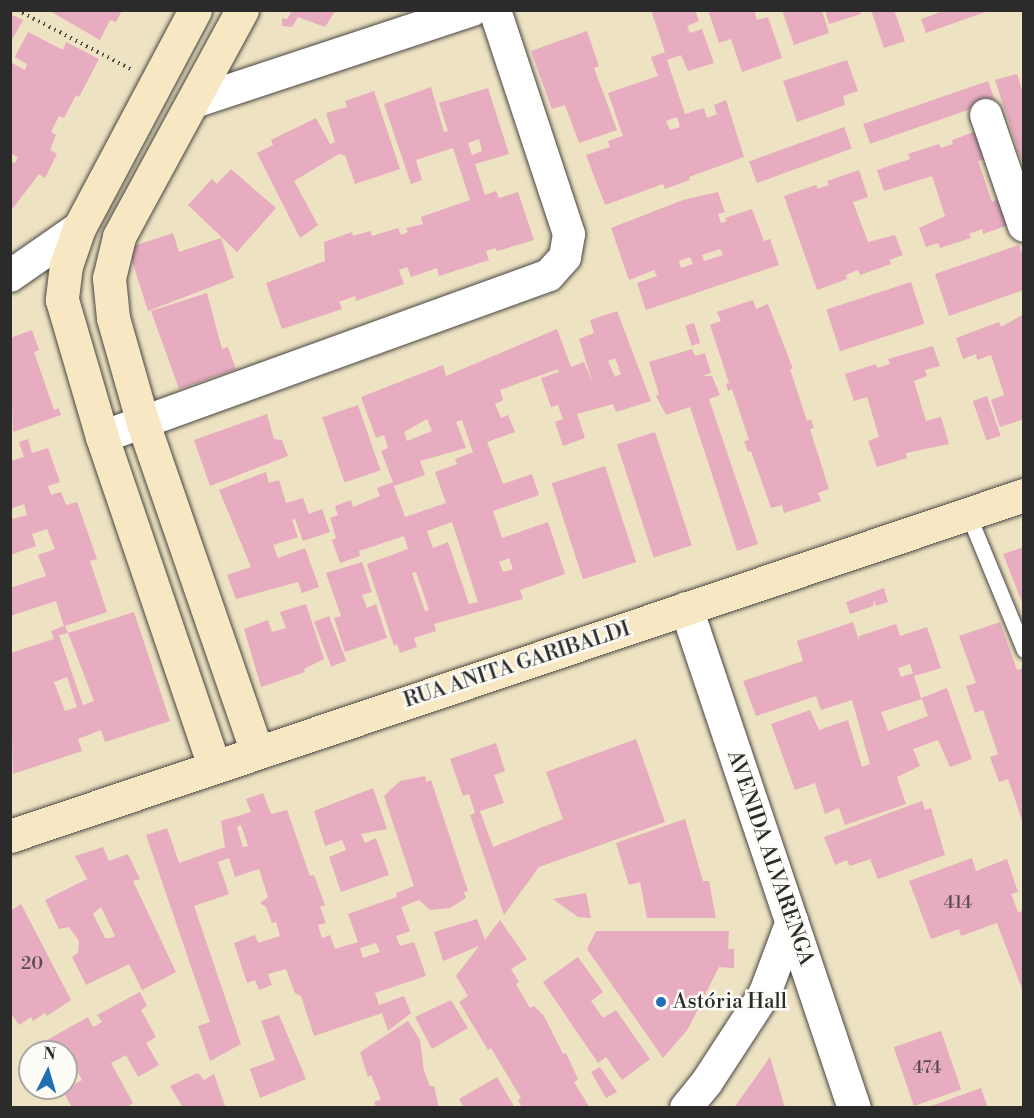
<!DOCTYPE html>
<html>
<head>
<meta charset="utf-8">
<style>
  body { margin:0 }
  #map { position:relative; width:1034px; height:1118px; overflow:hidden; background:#ede2c2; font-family:"Libre Bodoni",serif }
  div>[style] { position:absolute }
  .building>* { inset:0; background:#e7acbf; transform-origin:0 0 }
  .path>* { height:4px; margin-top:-2px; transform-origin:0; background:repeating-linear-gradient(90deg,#484642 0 1.5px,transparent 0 6px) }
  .roads { filter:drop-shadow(0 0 2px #484642) drop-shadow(0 0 2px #484642) }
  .service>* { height:15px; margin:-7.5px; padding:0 7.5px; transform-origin:7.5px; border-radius:7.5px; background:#fff }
  .minor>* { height:32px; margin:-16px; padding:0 16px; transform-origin:16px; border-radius:16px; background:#fff }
  .tertiary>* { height:33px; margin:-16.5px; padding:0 16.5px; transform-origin:16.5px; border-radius:16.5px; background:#fff }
  .secondary>* { height:33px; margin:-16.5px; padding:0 16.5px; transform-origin:16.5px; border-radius:16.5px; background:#f7e8c3 }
  .dots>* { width:16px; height:16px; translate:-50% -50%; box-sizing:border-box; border:3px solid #fdfcf7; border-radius:50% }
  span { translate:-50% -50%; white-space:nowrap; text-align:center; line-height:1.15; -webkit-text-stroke:5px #fdfcf7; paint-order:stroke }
  .number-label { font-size:18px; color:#5a4b50 }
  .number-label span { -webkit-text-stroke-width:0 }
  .street-label { font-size:21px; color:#2b2b2b }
  .poi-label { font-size:21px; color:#2b2b2b }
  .left { translate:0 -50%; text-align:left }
  .frame { position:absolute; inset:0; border:12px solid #2b2b2b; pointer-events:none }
  .north { position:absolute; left:18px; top:1040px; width:60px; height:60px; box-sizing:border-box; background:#fdfcf7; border:2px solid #a9a8a5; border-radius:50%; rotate:5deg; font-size:16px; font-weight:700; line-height:24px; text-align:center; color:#2b2b2b }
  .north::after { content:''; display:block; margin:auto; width:21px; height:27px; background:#1f6fb2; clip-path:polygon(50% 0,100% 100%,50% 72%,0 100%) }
</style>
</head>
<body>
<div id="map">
  <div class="building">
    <i style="clip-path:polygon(48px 10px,122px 10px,116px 22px,110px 20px,100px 40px)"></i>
    <i style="clip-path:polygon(288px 10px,336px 10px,325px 27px,298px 17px,292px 27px,282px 26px,282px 18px,287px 19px,291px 13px)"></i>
    <i style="clip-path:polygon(evenodd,651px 10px,695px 10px,699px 21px,687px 26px,690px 33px,702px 29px,714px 63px,688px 71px,681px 55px,667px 60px,685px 114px,704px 108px,707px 118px,717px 114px,714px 105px,726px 100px,744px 157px,689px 177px,690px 180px,665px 189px,663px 184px,605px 205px,586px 155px,610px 147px,608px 141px,623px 136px,608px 93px,658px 76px,651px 57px,665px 52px,651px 10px,677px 117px,680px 127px,670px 130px,666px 121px,677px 117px)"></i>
    <i style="clip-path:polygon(708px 10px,754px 10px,757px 20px,768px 17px,782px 58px,742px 72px,731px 39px,719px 43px)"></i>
    <i style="clip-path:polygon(782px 10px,822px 10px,829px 33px,794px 45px)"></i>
    <i style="clip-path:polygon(825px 10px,859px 10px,861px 14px,829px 24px)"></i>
    <i style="clip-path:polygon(871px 10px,894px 10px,905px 41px,884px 48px)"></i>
    <i style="clip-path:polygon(946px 10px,988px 10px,988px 11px,926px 33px,921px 19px)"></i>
    <i style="clip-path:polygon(10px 14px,23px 20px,10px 43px)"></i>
    <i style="clip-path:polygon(587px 31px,599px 66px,594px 68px,617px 130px,579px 143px,565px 105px,552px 109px,531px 51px)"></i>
    <i style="clip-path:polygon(28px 32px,63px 50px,66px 42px,99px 59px,79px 97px,76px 95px,64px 118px,59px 116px,51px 132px,56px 135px,50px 150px,57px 154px,45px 178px,39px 174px,10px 212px,10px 161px,15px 163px,18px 157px,10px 153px,10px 62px,25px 70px,27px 64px,15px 57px)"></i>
    <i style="clip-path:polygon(847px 60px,858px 91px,843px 96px,845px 105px,797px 122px,783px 81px)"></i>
    <i style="clip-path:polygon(1017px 74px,1024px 95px,1023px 165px,995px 80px)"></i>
    <i style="left:988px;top:81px;width:21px;height:132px;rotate:71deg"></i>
    <i style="clip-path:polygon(evenodd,431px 87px,444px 132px,448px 131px,439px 103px,488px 88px,509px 154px,475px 164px,485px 195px,496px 191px,499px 198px,518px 192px,534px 240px,497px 251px,495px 248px,486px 251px,489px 260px,439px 276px,437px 268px,411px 277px,407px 267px,399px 270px,404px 284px,356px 301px,355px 296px,339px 302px,342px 309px,282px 329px,266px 283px,325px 261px,324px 242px,352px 232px,353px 236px,370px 231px,372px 236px,398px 228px,401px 235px,408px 232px,406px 228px,423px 224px,421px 217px,470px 200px,453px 148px,416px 160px,422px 180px,411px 184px,384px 104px,431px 87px,479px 139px,482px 151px,472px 155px,468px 143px,479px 139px)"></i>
    <i style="clip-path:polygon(374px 91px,400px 169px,355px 184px,345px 155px,339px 154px,294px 181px,318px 225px,300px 238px,257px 153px,273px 145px,271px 140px,316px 118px,330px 144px,335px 142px,326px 113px,347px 107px,345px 101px)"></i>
    <i style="left:844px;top:127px;width:23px;height:101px;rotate:70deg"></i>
    <i style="clip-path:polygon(982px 129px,991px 157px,978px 161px,992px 202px,1004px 197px,1014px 223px,983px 234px,982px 229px,969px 234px,971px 238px,940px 248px,938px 243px,926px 247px,919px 228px,945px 216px,932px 176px,884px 191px,877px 170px,910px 159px,908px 154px,939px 144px,941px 148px,953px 144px,952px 140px)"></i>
    <i style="clip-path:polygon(231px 169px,276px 208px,237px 252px,188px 205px,212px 179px,217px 184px)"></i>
    <i style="clip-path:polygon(859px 170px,868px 197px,853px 202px,868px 242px,895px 235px,903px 255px,889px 260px,891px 264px,860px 275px,858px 270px,846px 275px,847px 279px,817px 290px,784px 196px,816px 185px,818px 189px,829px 185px,827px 181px)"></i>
    <i style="clip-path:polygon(evenodd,718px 192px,725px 212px,718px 214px,721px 223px,727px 221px,725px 218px,752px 209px,764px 241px,770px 239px,779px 265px,646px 310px,637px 283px,657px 276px,654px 270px,629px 280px,611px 228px,683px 200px,718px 192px,720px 249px,723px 255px,704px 261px,702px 255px,720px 249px,718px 192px,690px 257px,693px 264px,681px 268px,679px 261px,690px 257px)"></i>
    <i style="clip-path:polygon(173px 233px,179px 252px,221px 238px,234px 278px,148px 311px,128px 248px)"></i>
    <i style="clip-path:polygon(1019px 245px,1024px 259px,1024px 290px,949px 316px,935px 274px)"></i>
    <i style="left:911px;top:282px;width:44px;height:89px;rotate:72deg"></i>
    <i style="clip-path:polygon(207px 293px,222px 349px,228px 347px,236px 369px,179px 389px,151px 311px)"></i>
    <i style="clip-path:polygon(753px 300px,756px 309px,768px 304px,793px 369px,790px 369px,807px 421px,811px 419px,814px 428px,810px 429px,829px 489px,818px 493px,821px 501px,784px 513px,782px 505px,771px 508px,751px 451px,748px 452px,744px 441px,749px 440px,732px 389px,728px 391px,726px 384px,729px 383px,710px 325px,721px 321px,717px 312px)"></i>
    <i style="clip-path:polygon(evenodd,617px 311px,651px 401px,616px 412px,613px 404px,577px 414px,585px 438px,563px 446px,555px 422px,563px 419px,558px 405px,551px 407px,541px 378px,559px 372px,558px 369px,500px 390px,503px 400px,495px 404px,501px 418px,508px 415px,515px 432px,487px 442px,503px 484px,532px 474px,539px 495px,493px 511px,502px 538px,548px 522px,565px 574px,520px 590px,523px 599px,434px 624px,436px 631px,414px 638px,417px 647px,400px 653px,397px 644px,394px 646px,367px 564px,408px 549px,404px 536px,359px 551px,360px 556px,340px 563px,332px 540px,336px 538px,330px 518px,338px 515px,335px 506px,351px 500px,353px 507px,380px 496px,377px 488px,393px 482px,381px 451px,388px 448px,384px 435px,376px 438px,361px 397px,443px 365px,446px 376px,557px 329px,571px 367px,584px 362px,593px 384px,579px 339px,594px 333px,590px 320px,617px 311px,615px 358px,621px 374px,615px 377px,608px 361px,615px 358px,617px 311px,427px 419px,432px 431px,407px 441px,404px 432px,427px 419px,617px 311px,462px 420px,473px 452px,455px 459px,457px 464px,435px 472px,446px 503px,405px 517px,394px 486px,425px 475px,420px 461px,466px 448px,456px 422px,462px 420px,617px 311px,452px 522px,478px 602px,469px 604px,448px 542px,433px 548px,427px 531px,452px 522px,617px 311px,509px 558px,513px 569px,503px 572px,499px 562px,509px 558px,617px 311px,416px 572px,429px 610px,425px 611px,412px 573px,416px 572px)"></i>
    <i style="clip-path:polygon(1024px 314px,1024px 419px,1000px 427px,991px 400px,1004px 395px,991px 355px,977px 360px,976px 354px,963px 359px,956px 338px,999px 322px,1001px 327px)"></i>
    <i style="left:694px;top:323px;width:21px;height:9px;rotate:73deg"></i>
    <i style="clip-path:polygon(32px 330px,39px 350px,34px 352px,54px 410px,59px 408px,61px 415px,13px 432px,10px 338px)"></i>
    <i style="clip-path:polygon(933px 346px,940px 366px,925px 370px,927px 376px,914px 381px,926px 421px,941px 417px,949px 444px,906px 453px,907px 458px,877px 467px,868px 441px,879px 437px,867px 397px,854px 401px,845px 374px,876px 364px,877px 368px,890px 364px,888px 359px)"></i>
    <i style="clip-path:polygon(692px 349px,695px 356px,705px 353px,711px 373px,702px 376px,712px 376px,720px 395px,709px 399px,758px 544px,737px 551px,690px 407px,666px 415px,656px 396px,659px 394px,649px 362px)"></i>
    <i style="left:987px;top:396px;width:42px;height:15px;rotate:71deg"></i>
    <i style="left:358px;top:405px;width:69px;height:38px;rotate:71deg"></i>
    <i style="clip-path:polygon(267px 414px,274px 439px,282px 440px,288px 456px,210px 486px,194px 440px)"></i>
    <i style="left:655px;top:432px;width:119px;height:40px;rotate:72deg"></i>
    <i style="clip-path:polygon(evenodd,28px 439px,32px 453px,48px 448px,60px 482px,48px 486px,51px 495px,61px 492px,66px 505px,77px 502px,97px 559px,90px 561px,107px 612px,65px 626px,68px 633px,59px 635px,83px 705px,94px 701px,68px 633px,134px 612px,170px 721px,105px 742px,101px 730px,78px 739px,82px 751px,13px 774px,10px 653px,54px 639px,51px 631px,64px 626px,56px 601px,10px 616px,10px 588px,46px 576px,38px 555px,55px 549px,47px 529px,32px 534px,36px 546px,10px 555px,10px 515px,13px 519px,27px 515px,24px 504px,10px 509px,10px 461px,24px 457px,19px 442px,28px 439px,67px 677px,77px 707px,65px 711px,54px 682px,67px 677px)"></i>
    <i style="left:605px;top:466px;width:101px;height:56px;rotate:72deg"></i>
    <i style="clip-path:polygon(266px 472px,269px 483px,279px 480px,286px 503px,303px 498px,309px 514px,322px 509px,330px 532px,303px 541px,295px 519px,292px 520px,298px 537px,273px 545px,278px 558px,305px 548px,319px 587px,302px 593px,298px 582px,236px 599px,227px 575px,251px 567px,219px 490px)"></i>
    <i style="clip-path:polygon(1024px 547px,1024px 605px,1023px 605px,1003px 554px)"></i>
    <i style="clip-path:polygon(362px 562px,372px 592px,362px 595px,367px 608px,376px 604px,387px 638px,345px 652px,334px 618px,341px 616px,326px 573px)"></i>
    <i style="clip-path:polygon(884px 588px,888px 602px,876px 606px,874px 600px,873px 606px,850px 614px,846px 602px)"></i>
    <i style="clip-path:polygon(306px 604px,324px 659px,304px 669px,305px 672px,261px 687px,244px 629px,268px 620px,272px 632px,286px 628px,280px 612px)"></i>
    <i style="left:329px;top:616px;width:48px;height:16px;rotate:69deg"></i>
    <i style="clip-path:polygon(evenodd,853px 622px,859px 641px,859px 636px,896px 624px,900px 636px,927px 627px,941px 668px,914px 676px,921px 698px,947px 688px,972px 759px,950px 767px,938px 740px,913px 749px,920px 766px,897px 777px,906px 804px,845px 825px,839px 808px,825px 814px,815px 783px,795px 790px,771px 724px,810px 710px,819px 730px,848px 720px,862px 767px,870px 764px,852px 700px,821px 710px,816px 696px,756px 716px,743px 681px,803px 661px,797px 641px,853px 622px,910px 664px,913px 673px,901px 677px,898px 668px,910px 664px,853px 622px,922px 699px,928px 716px,888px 731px,881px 712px,922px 699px)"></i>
    <i style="clip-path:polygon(1000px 622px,1017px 670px,1024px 668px,1023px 823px,1008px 779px,999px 782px,990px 757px,998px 754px,983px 710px,975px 713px,966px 686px,976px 683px,959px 636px)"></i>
    <i style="clip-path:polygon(636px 739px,665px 822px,539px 867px,504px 915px,470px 815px,475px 813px,469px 794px,463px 796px,450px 759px,496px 743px,505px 771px,494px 775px,504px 803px,480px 811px,493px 847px,563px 819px,546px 772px)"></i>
    <i style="clip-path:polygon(evenodd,425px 776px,426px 782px,431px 780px,468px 891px,464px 892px,466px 898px,450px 908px,430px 910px,419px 900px,401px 907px,410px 931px,396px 936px,400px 946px,414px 942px,426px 976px,375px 993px,379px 1005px,404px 996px,411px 1013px,388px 1031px,382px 1013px,314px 1036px,301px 996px,295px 993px,286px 969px,268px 974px,272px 985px,259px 990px,255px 980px,247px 983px,234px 943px,255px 935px,258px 943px,280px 936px,276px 922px,272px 923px,266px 907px,260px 903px,268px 897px,259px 869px,235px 877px,229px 858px,218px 862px,229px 894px,194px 906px,241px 1044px,210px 1061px,198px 1026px,210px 1022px,146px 835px,167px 828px,179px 863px,225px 847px,221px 821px,251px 812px,246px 799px,263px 793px,271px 814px,287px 810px,310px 876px,314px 875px,323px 900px,325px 905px,320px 907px,326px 923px,318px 925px,322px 938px,330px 935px,335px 949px,358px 942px,348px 914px,397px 897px,396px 893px,414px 886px,384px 796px,400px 781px,425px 776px,241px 825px,248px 846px,243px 847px,237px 827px,241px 825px,425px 776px,376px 943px,380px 952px,363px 958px,360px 948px,376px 943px)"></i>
    <i style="clip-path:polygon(373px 788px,387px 829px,361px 834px,365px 843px,376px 838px,389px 875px,341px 892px,329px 857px,346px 850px,342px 840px,325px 846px,314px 811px)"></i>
    <i style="clip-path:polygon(922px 801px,925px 810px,931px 808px,945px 855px,878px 879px,870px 859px,850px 866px,847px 860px,835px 865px,824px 837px)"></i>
    <i style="clip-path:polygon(685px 819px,703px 881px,709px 881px,716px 918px,647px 918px,640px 882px,629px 885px,616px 843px)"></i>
    <i style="clip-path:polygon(evenodd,103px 847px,109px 861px,128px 854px,140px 879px,133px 881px,176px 972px,142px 990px,129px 964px,86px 985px,72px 957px,78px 953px,79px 941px,69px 927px,59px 929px,45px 900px,87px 879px,75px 856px,103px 847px,101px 907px,115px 936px,111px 938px,105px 938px,93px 914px,101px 907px)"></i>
    <i style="clip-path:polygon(972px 858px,976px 871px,1007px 859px,1018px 892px,1011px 894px,1018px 912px,1024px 911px,1024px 994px,997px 923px,961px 936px,959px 929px,931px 939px,909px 881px)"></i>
    <i style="clip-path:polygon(586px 893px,591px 918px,578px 917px,553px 899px)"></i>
    <i style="clip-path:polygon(21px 904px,71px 1000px,47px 1016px,45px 1013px,33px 1021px,31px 1017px,19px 1025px,10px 1012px,10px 911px)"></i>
    <i style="clip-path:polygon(477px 919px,485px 940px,500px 920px,527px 959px,511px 969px,519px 982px,516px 984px,530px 1008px,534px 1006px,544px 1016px,563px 1054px,566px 1053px,578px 1079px,574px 1082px,590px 1108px,522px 1108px,518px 1100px,521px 1098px,491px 1048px,488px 1050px,459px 1002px,468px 996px,456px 976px,479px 946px,443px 961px,434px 932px)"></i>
    <i style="clip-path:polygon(596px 931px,729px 931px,728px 949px,734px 949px,734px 968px,719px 967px,688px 1029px,663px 1058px,587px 949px)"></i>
    <i style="clip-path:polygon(578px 957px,603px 992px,591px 1001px,603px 1018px,616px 1010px,650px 1059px,622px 1080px,606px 1057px,598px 1063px,543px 982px)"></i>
    <i style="clip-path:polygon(140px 992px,147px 1006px,141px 1010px,156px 1037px,146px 1043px,159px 1065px,138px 1077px,126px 1055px,111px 1063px,133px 1103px,125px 1108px,72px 1108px,63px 1091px,82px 1080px,74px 1064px,66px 1069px,66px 1052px,45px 1052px,40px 1044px,88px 1017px,93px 1027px,102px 1022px,97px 1015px)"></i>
    <i style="clip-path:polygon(451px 1000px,468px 1028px,432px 1049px,415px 1017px)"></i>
    <i style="clip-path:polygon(279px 1015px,306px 1079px,260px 1098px,250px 1069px,275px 1060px,261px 1021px)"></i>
    <i style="clip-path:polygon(408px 1021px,420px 1040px,424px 1071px,430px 1086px,434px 1086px,439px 1108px,377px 1108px,374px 1102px,381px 1099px,371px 1075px,368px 1077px,360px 1052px)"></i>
    <i style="left:941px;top:1031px;width:62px;height:50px;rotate:71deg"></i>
    <i style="clip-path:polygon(770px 1057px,785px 1108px,734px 1108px)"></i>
    <i style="clip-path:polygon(600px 1067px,617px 1092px,606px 1098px,591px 1072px)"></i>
    <i style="clip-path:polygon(198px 1073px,204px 1080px,214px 1074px,225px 1106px,183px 1108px,170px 1086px)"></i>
    <i style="clip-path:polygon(497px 1077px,515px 1108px,464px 1108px,459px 1099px)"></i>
    <i style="clip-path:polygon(981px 1088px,988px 1108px,929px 1108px,928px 1107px)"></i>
  </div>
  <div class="path">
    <i style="left:17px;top:10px;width:128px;rotate:27.4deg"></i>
  </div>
  <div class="roads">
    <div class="service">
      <i style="left:968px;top:514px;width:147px;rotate:67.6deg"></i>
    </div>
    <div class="minor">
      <i style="left:194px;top:102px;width:293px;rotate:-18.3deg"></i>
      <i style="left:986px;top:115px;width:117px;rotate:71.1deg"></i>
      <i style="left:10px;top:276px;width:84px;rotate:-34.8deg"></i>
      <i style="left:102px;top:437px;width:475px;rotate:-19.9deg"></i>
      <i style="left:549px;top:275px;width:24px;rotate:-48deg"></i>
      <i style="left:565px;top:257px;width:23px;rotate:-80deg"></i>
      <i style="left:569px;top:234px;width:236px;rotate:-108.3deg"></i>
      <i style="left:686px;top:1108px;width:33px;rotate:-51deg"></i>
      <i style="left:707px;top:1082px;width:106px;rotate:-56.9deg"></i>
      <i style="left:765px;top:993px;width:77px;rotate:-69.4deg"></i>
    </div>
    <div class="tertiary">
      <i style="left:686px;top:608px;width:527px;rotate:71.43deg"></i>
    </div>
    <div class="secondary">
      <i style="left:195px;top:10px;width:247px;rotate:118deg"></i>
      <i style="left:79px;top:228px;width:39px;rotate:109deg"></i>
      <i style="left:66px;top:265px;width:35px;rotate:97deg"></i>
      <i style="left:62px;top:300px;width:143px;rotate:73.7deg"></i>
      <i style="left:102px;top:437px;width:348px;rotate:71.2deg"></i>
      <i style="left:242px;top:10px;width:258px;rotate:118.5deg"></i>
      <i style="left:119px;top:237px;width:42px;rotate:103.7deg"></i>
      <i style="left:109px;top:278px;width:40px;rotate:84.3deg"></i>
      <i style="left:113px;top:318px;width:109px;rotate:74.1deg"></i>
      <i style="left:143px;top:423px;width:348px;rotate:70.9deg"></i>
      <i style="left:10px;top:836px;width:1070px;rotate:-18.59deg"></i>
    </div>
  </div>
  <div class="dots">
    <i style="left:661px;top:1002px;background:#1f6fb2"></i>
  </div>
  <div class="number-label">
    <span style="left:958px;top:903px">414</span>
    <span style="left:32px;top:964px">20</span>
    <span style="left:927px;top:1068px">474</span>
  </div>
  <div class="street-label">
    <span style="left:517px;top:665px;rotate:-18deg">RUA ANITA GARIBALDI</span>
    <span style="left:770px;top:858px;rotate:71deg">AVENIDA ALVARENGA</span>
  </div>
  <div class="poi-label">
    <span class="left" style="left:673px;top:1002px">Astória Hall</span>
  </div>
  <div class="frame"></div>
  <div class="north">N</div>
</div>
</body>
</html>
